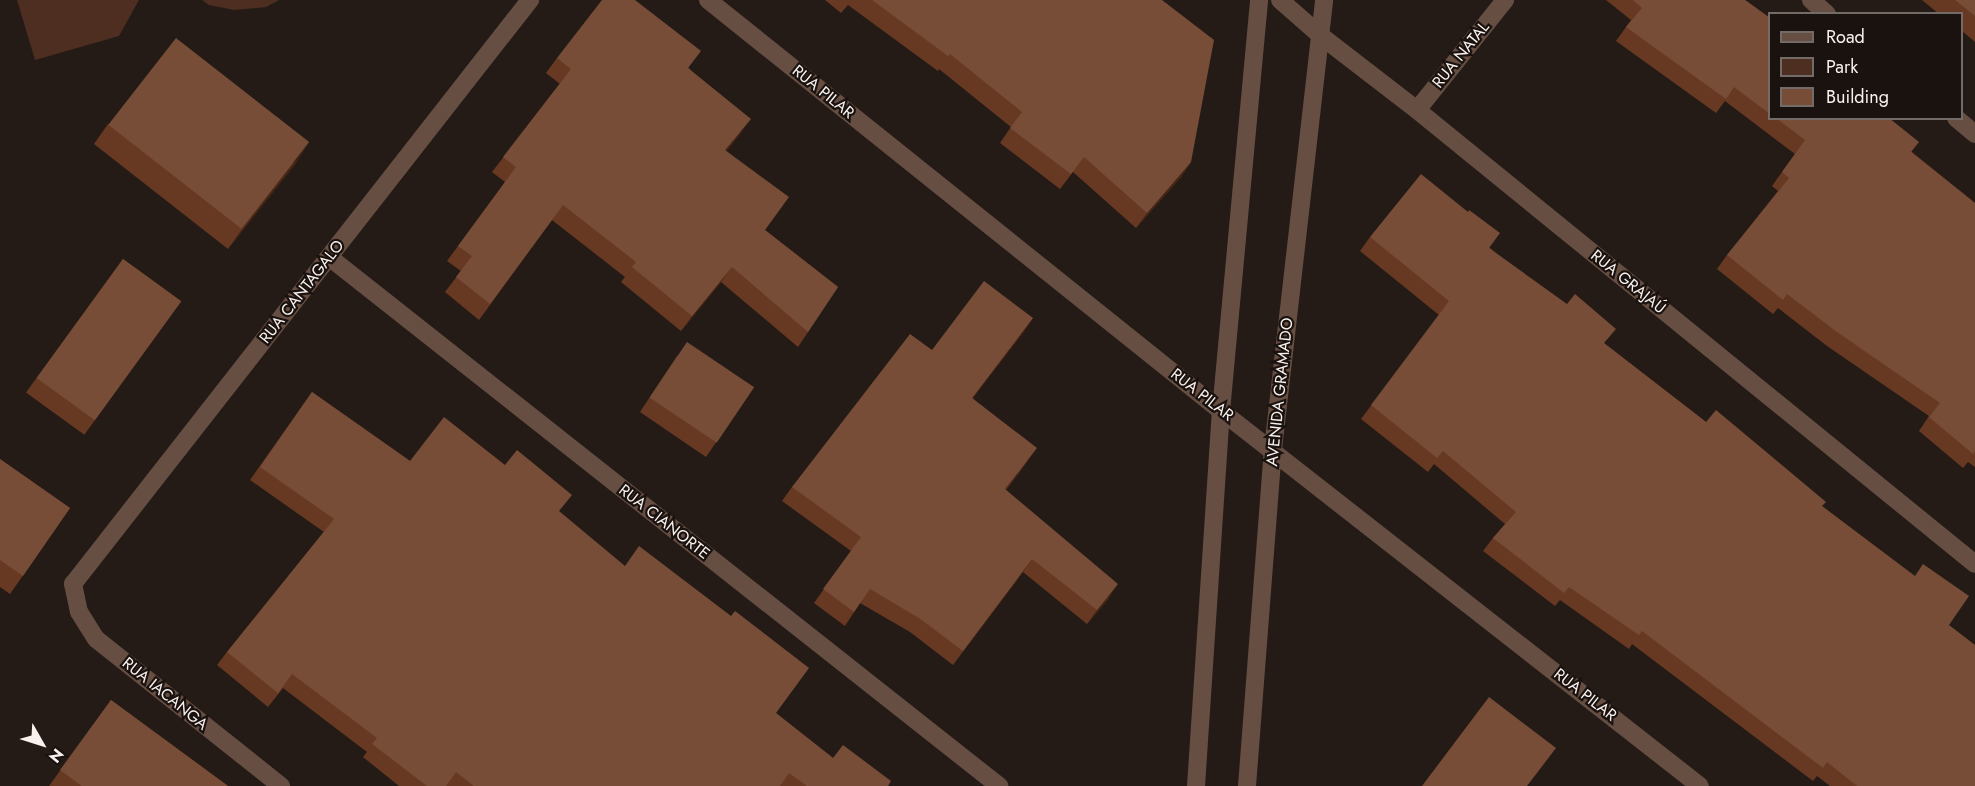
<!DOCTYPE html>
<html>
<head>
<meta charset="utf-8">
<style>
  body { margin:0 }
  #map { position:relative; width:1975px; height:786px; overflow:hidden; background:#241b17; font-family:Jost,sans-serif }
  div>[style] { position:absolute }
  .green>* { inset:0; background:#4d2e20 }
  .minor>* { height:18px; margin:-9px; padding:0 9px; transform-origin:9px; border-radius:9px; background:#664e43 }
  .wall>* { inset:0; background:#683922; transform-origin:0 0 }
  .shaded-wall>* { inset:0; background:#462515 }
  .building>* { inset:0; background:#774d38; transform-origin:0 0 }
  span { translate:-50% -50%; white-space:nowrap; text-align:center; line-height:1.15; -webkit-text-stroke:4.5px #1a120e; paint-order:stroke }
  .street-label { font-size:16px; color:#f8f1ee }
  .legend { position:absolute; left:1768px; top:12px; width:195px; height:108px; box-sizing:border-box; background:#1a120e; border:2px solid #736b68; margin:0; padding:8px 10px; list-style:none; font-size:18px; color:#f8f1ee }
  .legend li { display:flex; align-items:center; gap:12px; height:30px }
  .legend b { width:30px; border:2px solid #736b68 }
  .north { position:absolute; left:12px; top:714px; width:60px; height:60px; -webkit-text-stroke:4px #1a120e; paint-order:stroke; rotate:129deg; font-size:16px; font-weight:700; line-height:24px; text-align:center; color:#f8f1ee }
  .north::after { content:''; display:block; margin:auto; width:21px; height:27px; background:#f8f1ee; clip-path:polygon(50% 0,100% 100%,50% 72%,0 100%) }
</style>
</head>
<body>
<div id="map">
  <div class="green">
    <i style="clip-path:polygon(17px 0,139px 0,119px 36px,35px 60px)"></i>
    <i style="clip-path:polygon(202px 0,279px 0,266px 7px,234px 10px,209px 5px)"></i>
  </div>
  <div class="minor">
    <i style="left:708px;top:0;width:657px;rotate:38.7deg"></i>
    <i style="left:1221px;top:411px;width:608px;rotate:38.06deg"></i>
    <i style="left:1280px;top:0;width:55px;rotate:41.3deg"></i>
    <i style="left:1321px;top:36px;width:121px;rotate:37.6deg"></i>
    <i style="left:1417px;top:110px;width:719px;rotate:39.13deg"></i>
    <i style="left:1811px;top:0;width:21px;rotate:41deg"></i>
    <i style="left:1417px;top:110px;width:141px;rotate:-51.3deg"></i>
    <i style="left:1956px;top:118px;width:25px;rotate:40deg"></i>
    <i style="left:329px;top:257px;width:854px;rotate:38.29deg"></i>
    <i style="left:281px;top:786px;width:236px;rotate:-141.5deg"></i>
    <i style="left:96px;top:639px;width:32px;rotate:-122deg"></i>
    <i style="left:79px;top:612px;width:29px;rotate:-102deg"></i>
    <i style="left:73px;top:584px;width:742px;rotate:-51.96deg"></i>
    <i style="left:1196px;top:786px;width:376px;rotate:-86.2deg"></i>
    <i style="left:1221px;top:411px;width:413px;rotate:-84.7deg"></i>
    <i style="left:1247px;top:786px;width:338px;rotate:-85.6deg"></i>
    <i style="left:1273px;top:449px;width:452px;rotate:-83.5deg"></i>
  </div>
  <div class="wall">
    <i style="clip-path:polygon(825px 0,1162px 0,1191px 162px,1181px 177px,1136px 228px,1073px 172px,1060px 189px,1000px 143px,1011px 127px,939px 69px,938px 71px,848px 5px,841px 13px)"></i>
    <i style="clip-path:polygon(1606px 0,1745px 0,1770px 18px,1770px 118px,1889px 118px,1912px 152px,1975px 203px,1975px 467px,1968px 462px,1963px 468px,1919px 431px,1929px 416px,1827px 346px,1778px 308px,1773px 314px,1717px 269px,1727px 255px,1778px 191px,1772px 186px,1795px 154px,1725px 101px,1716px 113px,1616px 41px,1631px 20px)"></i>
    <i style="clip-path:polygon(1922px 0,1975px 0,1975px 42px,1962px 31px,1962px 14px,1939px 14px)"></i>
    <i style="clip-path:polygon(557px 58px,689px 68px,740px 134px,726px 151px,765px 230px,838px 287px,798px 347px,721px 282px,681px 331px,621px 282px,625px 277px,552px 220px,479px 320px,445px 292px,461px 271px,447px 261px,505px 182px,492px 172px,560px 84px,546px 73px)"></i>
    <i style="clip-path:polygon(108px 124px,296px 163px,228px 249px,94px 144px)"></i>
    <i style="clip-path:polygon(1468px 212px,1490px 248px,1605px 344px,1706px 422px,1823px 507px,1949px 625px,1975px 786px,1830px 786px,1817px 776px,1813px 781px,1632px 644px,1629px 649px,1560px 600px,1555px 606px,1483px 551px,1493px 538px,1505px 524px,1434px 464px,1428px 472px,1361px 419px,1439px 315px,1360px 251px,1370px 237px)"></i>
    <i style="left:123px;top:259px;width:72px;height:165px;rotate:36deg"></i>
    <i style="clip-path:polygon(1033px 318px,973px 398px,1027px 462px,1006px 490px,1109px 598px,1087px 624px,1023px 572px,953px 665px,910px 632px,860px 603px,845px 626px,814px 603px,851px 551px,782px 501px,792px 487px,932px 350px)"></i>
    <i style="clip-path:polygon(677px 356px,754px 387px,706px 457px,640px 412px)"></i>
    <i style="clip-path:polygon(312px 392px,410px 461px,559px 512px,777px 714px,833px 758px,888px 786px,399px 786px,363px 757px,367px 752px,283px 688px,268px 707px,217px 665px,227px 652px,324px 532px,250px 480px)"></i>
    <i style="clip-path:polygon(0 459px,70px 508px,10px 594px,0 587px)"></i>
    <i style="clip-path:polygon(111px 700px,228px 786px,49px 786px)"></i>
  </div>
  <div class="shaded-wall">
    <i style="clip-path:polygon(751px 119px,740px 134px,715px 166px,725px 150px)"></i>
    <i style="clip-path:polygon(309px 143px,296px 163px,228px 249px,242px 229px)"></i>
    <i style="clip-path:polygon(1191px 162px,1181px 177px,1136px 228px,1147px 213px)"></i>
    <i style="clip-path:polygon(732px 267px,721px 282px,681px 331px,692px 316px)"></i>
    <i style="clip-path:polygon(1033px 318px,1024px 332px,962px 412px,972px 398px)"></i>
    <i style="clip-path:polygon(1037px 448px,1027px 462px,995px 503px,1005px 489px)"></i>
    <i style="clip-path:polygon(1032px 559px,1023px 572px,953px 665px,963px 651px)"></i>
    <i style="clip-path:polygon(1118px 584px,1109px 598px,1087px 624px,1097px 610px)"></i>
  </div>
  <div class="building">
    <i style="clip-path:polygon(602px 0,635px 0,701px 51px,688px 68px,751px 119px,725px 150px,789px 197px,765px 230px,838px 287px,808px 332px,732px 267px,692px 316px,632px 267px,636px 262px,563px 205px,490px 304px,456px 277px,472px 256px,458px 246px,516px 167px,503px 157px,571px 69px,557px 58px)"></i>
    <i style="clip-path:polygon(872px 0,1162px 0,1214px 40px,1191px 162px,1147px 213px,1084px 157px,1071px 174px,1010px 128px,1022px 112px,950px 54px,948px 56px)"></i>
    <i style="clip-path:polygon(1633px 0,1745px 0,1770px 18px,1770px 114px,1734px 87px,1726px 99px,1626px 27px,1642px 8px)"></i>
    <i style="clip-path:polygon(1955px 0,1975px 0,1975px 16px)"></i>
    <i style="left:176px;top:38px;width:169px;height:110px;rotate:38deg"></i>
    <i style="clip-path:polygon(1776px 118px,1889px 118px,1919px 142px,1911px 152px,1975px 203px,1975px 451px,1973px 454px,1929px 417px,1940px 403px,1837px 332px,1787px 294px,1783px 300px,1727px 255px,1789px 178px,1782px 172px,1805px 140px)"></i>
    <i style="clip-path:polygon(1421px 174px,1468px 212px,1469px 210px,1500px 233px,1489px 248px,1567px 304px,1575px 294px,1616px 329px,1604px 343px,1706px 422px,1716px 410px,1826px 502px,1822px 506px,1915px 576px,1923px 564px,1969px 596px,1949px 625px,1975px 645px,1975px 786px,1857px 786px,1827px 762px,1823px 768px,1642px 631px,1639px 635px,1569px 587px,1564px 593px,1493px 538px,1516px 512px,1443px 451px,1437px 458px,1371px 405px,1449px 301px,1370px 237px)"></i>
    <i style="left:123px;top:259px;width:72px;height:147px;rotate:36deg"></i>
    <i style="clip-path:polygon(984px 281px,1033px 318px,972px 398px,1037px 448px,1005px 489px,1118px 584px,1097px 610px,1032px 559px,963px 651px,919px 618px,870px 589px,854px 612px,823px 589px,861px 537px,792px 487px,910px 334px,932px 350px)"></i>
    <i style="left:687px;top:342px;width:81px;height:67px;rotate:34deg"></i>
    <i style="clip-path:polygon(312px 392px,410px 461px,444px 417px,505px 465px,517px 450px,572px 495px,559px 511px,625px 566px,639px 546px,731px 616px,735px 611px,809px 668px,776px 713px,833px 758px,843px 745px,891px 781px,888px 786px,807px 786px,789px 773px,780px 786px,474px 786px,456px 772px,446px 786px,427px 786px,372px 744px,377px 738px,292px 674px,278px 693px,227px 652px,334px 519px,260px 467px)"></i>
    <i style="clip-path:polygon(0 459px,70px 508px,23px 576px,0 560px)"></i>
    <i style="clip-path:polygon(1489px 697px,1556px 748px,1527px 786px,1422px 786px)"></i>
    <i style="clip-path:polygon(111px 700px,228px 786px,82px 786px,60px 770px)"></i>
  </div>
  <div class="street-label">
    <span style="left:1461px;top:55px;rotate:-51deg">RUA NATAL</span>
    <span style="left:823px;top:92px;rotate:39deg">RUA PILAR</span>
    <span style="left:1628px;top:282px;rotate:39deg">RUA GRAJAÚ</span>
    <span style="left:302px;top:292px;rotate:-52deg">RUA CANTAGALO</span>
    <span style="left:1280px;top:392px;rotate:-84deg">AVENIDA GRAMADO</span>
    <span style="left:1202px;top:395px;rotate:38deg">RUA PILAR</span>
    <span style="left:664px;top:522px;rotate:38deg">RUA CIANORTE</span>
    <span style="left:165px;top:694px;rotate:39deg">RUA IACANGA</span>
    <span style="left:1585px;top:695px;rotate:38deg">RUA PILAR</span>
  </div>
  <ul class="legend">
  <li><b style="height:8px;background:#664e43"></b>Road</li>
  <li><b style="height:16px;background:#4d2e20"></b>Park</li>
  <li><b style="height:16px;background:#774d38"></b>Building</li>
  </ul>
  <div class="north">N</div>
</div>
</body>
</html>
